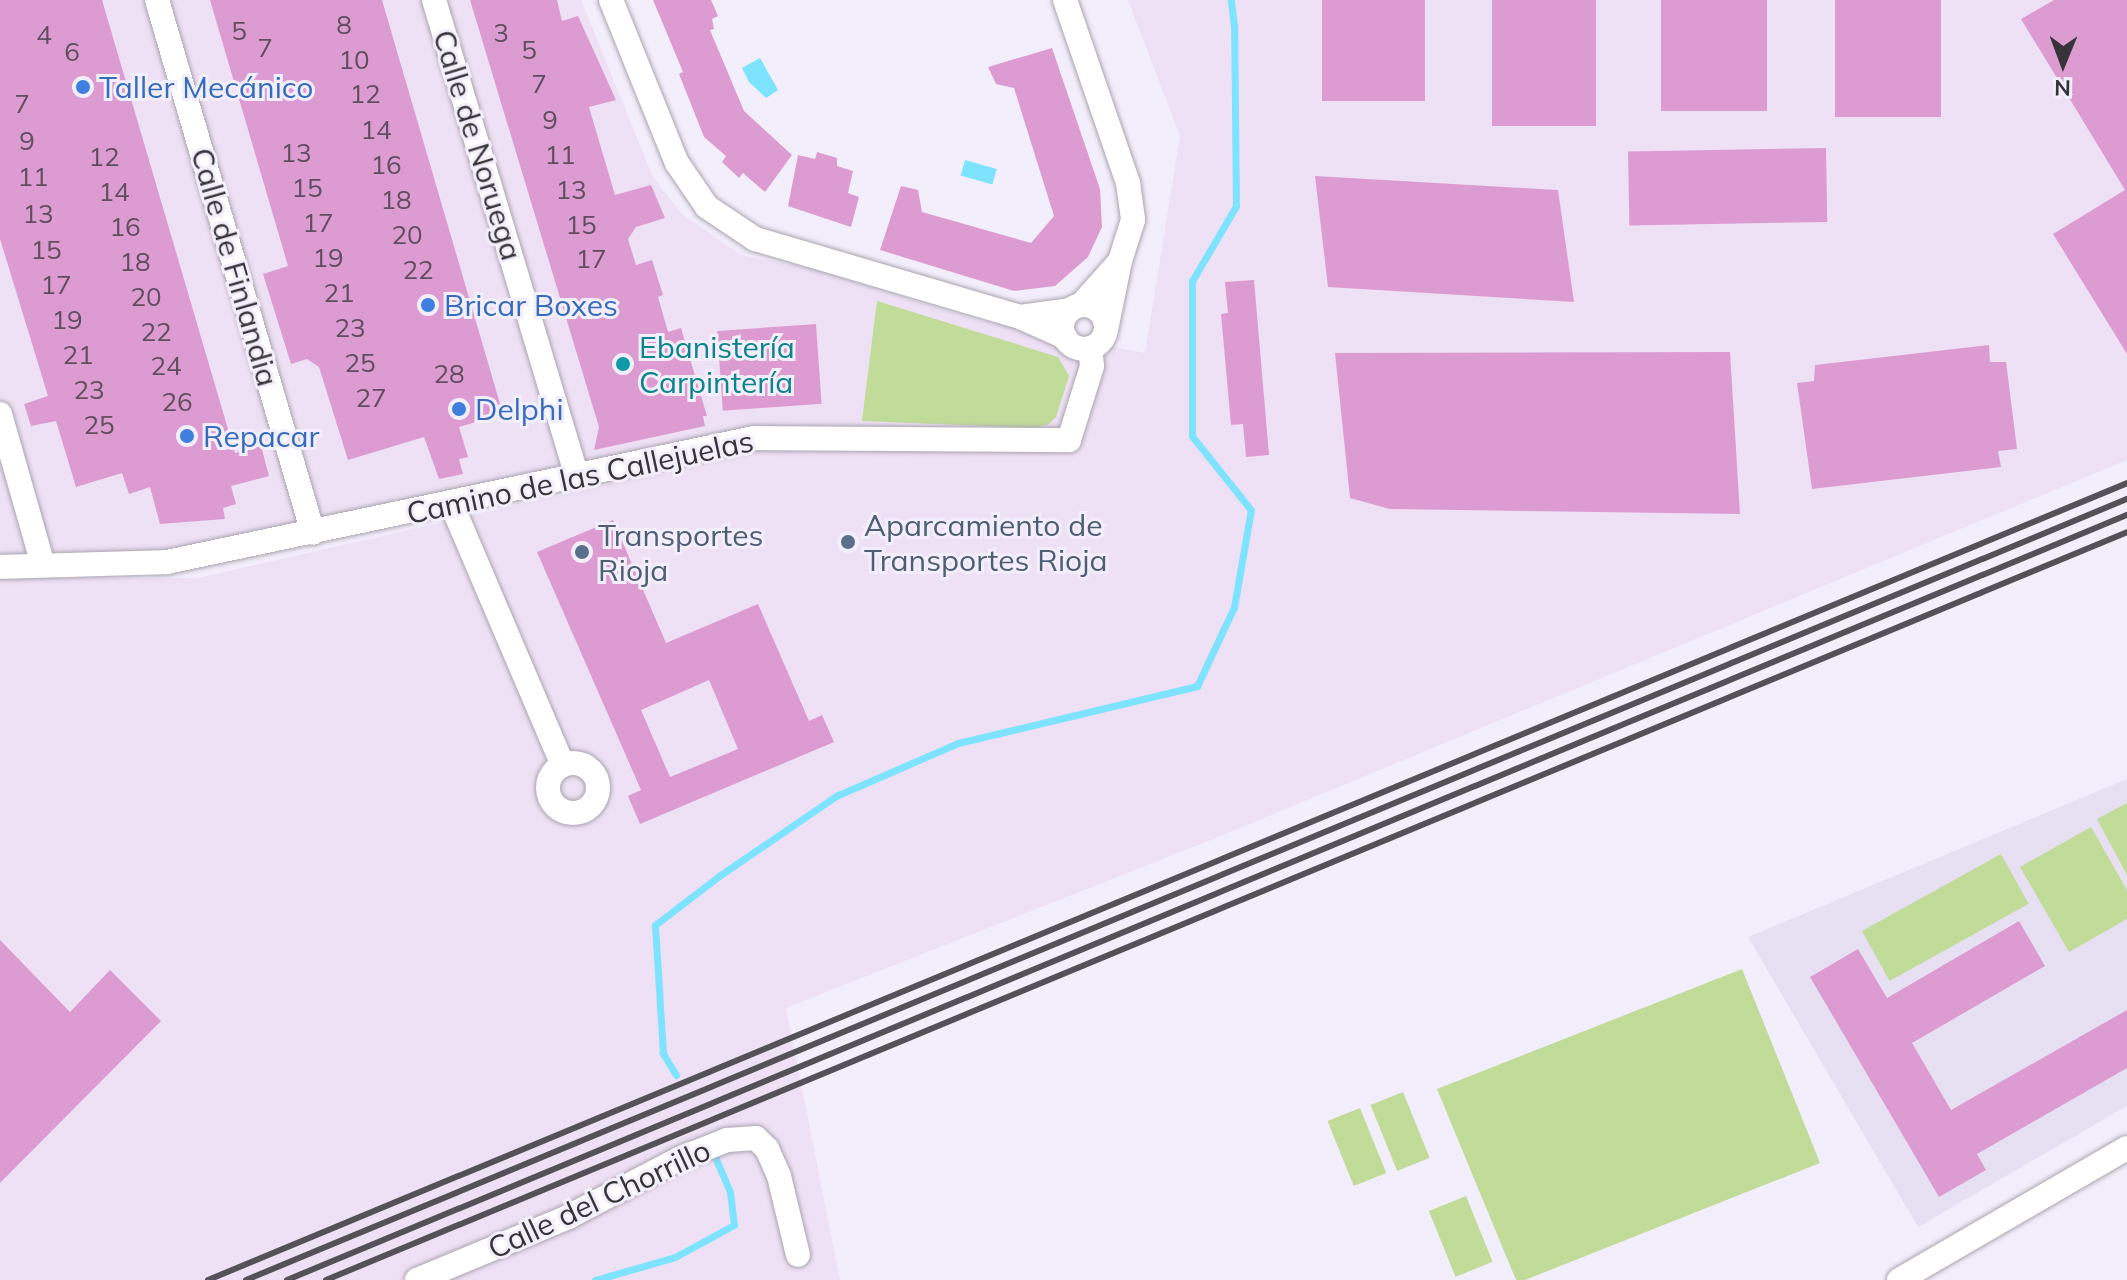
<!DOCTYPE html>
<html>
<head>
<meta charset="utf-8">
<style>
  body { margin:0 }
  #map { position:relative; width:2127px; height:1280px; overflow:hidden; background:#f3eefb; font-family:Mulish,sans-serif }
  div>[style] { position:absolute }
  .industrial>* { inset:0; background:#efe1f5 }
  .built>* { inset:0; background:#e7e0f2 }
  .green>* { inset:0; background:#c1db99; transform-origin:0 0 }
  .water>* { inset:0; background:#7de3fe; transform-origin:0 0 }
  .stream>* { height:7px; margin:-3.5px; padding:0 3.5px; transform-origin:3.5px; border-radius:3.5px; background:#7de3fe }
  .building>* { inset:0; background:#dc9cd2; transform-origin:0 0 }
  .roads { filter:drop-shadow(0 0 2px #a9a4af) drop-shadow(0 0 2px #a9a4af) }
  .street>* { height:24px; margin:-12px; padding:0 12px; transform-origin:12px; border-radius:12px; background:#fff }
  .street>.ring { margin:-12px; padding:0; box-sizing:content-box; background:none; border:24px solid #fff; border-radius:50% }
  .rail>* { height:6px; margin:-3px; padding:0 3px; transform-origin:3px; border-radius:3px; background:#545258 }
  .dots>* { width:22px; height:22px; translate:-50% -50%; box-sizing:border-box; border:4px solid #f3eefb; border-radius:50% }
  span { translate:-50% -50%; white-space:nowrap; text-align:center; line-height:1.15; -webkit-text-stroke:6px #f3eefb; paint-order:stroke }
  .number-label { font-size:26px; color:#604e5f }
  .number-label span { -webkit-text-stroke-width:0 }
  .shop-label { font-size:30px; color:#366cbe }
  .left { translate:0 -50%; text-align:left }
  .street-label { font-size:30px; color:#363439 }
  .culture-label { font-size:30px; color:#0d838f }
  .service-label { font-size:30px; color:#4e5e75 }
  .north { position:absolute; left:2023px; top:24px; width:80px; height:80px; -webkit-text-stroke:6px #f3eefb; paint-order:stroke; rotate:181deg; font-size:22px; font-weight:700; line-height:32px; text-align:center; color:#363439 }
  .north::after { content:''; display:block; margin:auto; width:28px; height:36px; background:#363439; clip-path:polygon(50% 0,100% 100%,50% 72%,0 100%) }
</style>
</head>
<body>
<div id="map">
  <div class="industrial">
    <i style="clip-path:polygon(0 0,581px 0,653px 177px,682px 214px,741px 255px,809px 268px,977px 320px,1145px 353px,1180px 136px,1128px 0,2127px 0,2127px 460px,1211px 840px,786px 1008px,840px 1280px,0 1280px,0 578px,198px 578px,852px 429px,167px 562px,0 567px)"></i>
  </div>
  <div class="built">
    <i style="clip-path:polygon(2127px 779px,2127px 1106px,1918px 1227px,1748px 937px)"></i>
  </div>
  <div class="green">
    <i style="clip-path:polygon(877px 301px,1058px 357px,1069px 376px,1056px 417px,1049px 424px,1034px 428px,862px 421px)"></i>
    <i style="clip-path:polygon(2127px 803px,2127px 875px,2097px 819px)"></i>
    <i style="clip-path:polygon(2091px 827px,2127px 890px,2127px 919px,2069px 952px,2020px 867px)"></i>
    <i style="left:2001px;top:854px;width:57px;height:159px;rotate:61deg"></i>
    <i style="clip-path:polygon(1742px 969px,1820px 1163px,1525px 1280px,1516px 1280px,1437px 1089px)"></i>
    <i style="left:1403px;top:1092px;width:71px;height:35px;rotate:68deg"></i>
    <i style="left:1360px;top:1108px;width:70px;height:35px;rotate:68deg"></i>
    <i style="left:1466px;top:1196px;width:71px;height:40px;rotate:68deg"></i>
  </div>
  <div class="water">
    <i style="clip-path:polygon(760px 58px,778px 90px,766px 98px,749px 82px,742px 68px)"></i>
    <i style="left:965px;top:160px;width:33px;height:16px;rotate:16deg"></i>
  </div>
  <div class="stream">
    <i style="left:676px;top:1075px;width:26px;rotate:-121deg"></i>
    <i style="left:663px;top:1053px;width:128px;rotate:-93.6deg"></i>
    <i style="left:655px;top:925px;width:81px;rotate:-37.4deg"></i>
    <i style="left:719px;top:876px;width:142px;rotate:-34.4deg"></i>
    <i style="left:836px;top:796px;width:133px;rotate:-23.5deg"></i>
    <i style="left:958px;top:743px;width:246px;rotate:-13.4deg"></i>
    <i style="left:1197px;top:686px;width:87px;rotate:-64.9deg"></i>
    <i style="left:1234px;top:607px;width:98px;rotate:-80.1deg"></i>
    <i style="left:1251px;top:510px;width:95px;rotate:-128.6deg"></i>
    <i style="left:1192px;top:436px;width:155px;rotate:-90deg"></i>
    <i style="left:1192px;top:281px;width:87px;rotate:-59.6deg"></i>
    <i style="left:1236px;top:206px;width:180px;rotate:-90.6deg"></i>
    <i style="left:1234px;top:26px;width:26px;rotate:-97deg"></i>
    <i style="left:595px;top:1280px;width:83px;rotate:-16deg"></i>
    <i style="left:675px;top:1257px;width:67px;rotate:-28.5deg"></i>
    <i style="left:734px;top:1225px;width:33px;rotate:-97deg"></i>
    <i style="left:730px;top:1192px;width:38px;rotate:-113deg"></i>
  </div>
  <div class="building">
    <i style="clip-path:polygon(0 0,102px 0,235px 453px,261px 446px,269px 476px,231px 486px,236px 504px,223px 508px,225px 519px,160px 524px,150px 487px,129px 494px,122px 473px,76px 487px,56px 421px,31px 426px,24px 404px,48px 396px,0 239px)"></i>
    <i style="clip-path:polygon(210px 0,382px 0,503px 414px,459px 427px,468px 457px,459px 459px,463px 474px,439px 479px,424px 437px,348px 460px,319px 367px,307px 359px,291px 364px,263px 274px,288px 266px)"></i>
    <i style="clip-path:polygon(470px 0,557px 0,562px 21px,578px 16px,616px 100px,589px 107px,615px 195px,651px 185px,665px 218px,636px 227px,628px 239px,636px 265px,652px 260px,663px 295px,658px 297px,668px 332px,681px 328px,707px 416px,703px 416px,705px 426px,594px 450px,599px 427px)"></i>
    <i style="clip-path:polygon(653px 0,711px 0,718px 16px,712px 19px,714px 29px,710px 30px,744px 111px,792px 155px,765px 192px,743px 173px,739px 178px,722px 162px,726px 156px,704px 137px,679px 74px,683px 72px)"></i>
    <i style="left:1322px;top:0;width:103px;height:101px"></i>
    <i style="left:1492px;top:0;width:104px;height:126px"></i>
    <i style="left:1661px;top:0;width:106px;height:111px"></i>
    <i style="left:1835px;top:0;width:106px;height:117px"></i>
    <i style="clip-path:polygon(2054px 0,2127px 0,2127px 354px,2053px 234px,2125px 190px,2021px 19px)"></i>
    <i style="clip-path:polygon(1052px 48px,1100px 189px,1102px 227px,1088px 257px,1055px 286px,1014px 291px,880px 250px,901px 186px,918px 190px,922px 212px,1031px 243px,1054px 216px,1014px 88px,996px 84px,988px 67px)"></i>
    <i style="left:1826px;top:148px;width:74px;height:198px;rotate:89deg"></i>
    <i style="clip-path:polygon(817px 152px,837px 158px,837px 166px,853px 171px,848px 193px,859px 197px,851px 227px,788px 206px,798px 155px,815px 159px)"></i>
    <i style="clip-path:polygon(1315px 176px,1558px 190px,1574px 302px,1328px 287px)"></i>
    <i style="clip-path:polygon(1254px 280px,1269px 455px,1246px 457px,1243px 424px,1231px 425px,1221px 314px,1228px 313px,1225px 282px)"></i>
    <i style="left:816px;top:324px;width:80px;height:99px;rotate:86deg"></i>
    <i style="clip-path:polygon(1989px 345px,1990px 362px,2006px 362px,2017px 449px,1998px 451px,2001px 467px,1812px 489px,1797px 383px,1814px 381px,1815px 365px)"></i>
    <i style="clip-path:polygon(1730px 352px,1740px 514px,1390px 509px,1350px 498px,1335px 353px)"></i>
    <i style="clip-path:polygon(evenodd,613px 520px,666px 643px,758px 604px,809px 721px,822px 715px,834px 742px,640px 824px,628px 796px,641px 790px,537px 552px,613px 520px,709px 680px,738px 749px,670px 777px,641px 710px,709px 680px)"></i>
    <i style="clip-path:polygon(2019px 921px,2045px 966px,1912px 1043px,1951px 1110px,2127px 1010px,2127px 1068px,1977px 1154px,1986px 1170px,1939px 1197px,1810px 977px,1858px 949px,1887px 998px)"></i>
    <i style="clip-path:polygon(0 940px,70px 1012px,110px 970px,161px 1021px,0 1183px)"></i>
  </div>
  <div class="roads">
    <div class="street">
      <i style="left:157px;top:0;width:555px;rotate:73.69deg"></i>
      <i style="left:434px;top:0;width:495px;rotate:73.3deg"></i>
      <i style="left:611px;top:0;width:176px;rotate:68deg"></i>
      <i style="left:677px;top:163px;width:53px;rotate:55.7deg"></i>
      <i style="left:707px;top:207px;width:58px;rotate:33.7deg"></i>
      <i style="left:755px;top:239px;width:276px;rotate:16.4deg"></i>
      <i style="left:1065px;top:0;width:194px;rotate:71deg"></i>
      <i style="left:1128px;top:183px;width:37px;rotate:82deg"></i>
      <i style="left:1133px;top:220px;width:43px;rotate:107.6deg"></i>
      <i style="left:1081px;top:305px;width:59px;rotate:-48.4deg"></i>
      <i style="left:1120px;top:261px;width:70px;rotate:101.5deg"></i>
      <i class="ring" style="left:1062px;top:305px;width:20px;height:20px"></i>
      <i style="left:1065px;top:337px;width:49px;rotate:-156deg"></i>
      <i style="left:1020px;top:317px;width:50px;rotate:-8deg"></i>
      <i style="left:0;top:414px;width:157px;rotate:74.1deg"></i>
      <i style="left:451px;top:503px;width:285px;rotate:66.9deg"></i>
      <i style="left:0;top:567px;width:167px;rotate:-1.7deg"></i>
      <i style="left:167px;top:562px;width:600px;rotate:-11.93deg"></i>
      <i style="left:754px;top:438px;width:315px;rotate:0.4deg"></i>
      <i style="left:1069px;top:440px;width:77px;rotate:-72.7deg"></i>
      <i style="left:1092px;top:366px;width:18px;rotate:-96deg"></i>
      <i class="ring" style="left:548px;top:763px;width:26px;height:26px"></i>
      <i style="left:417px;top:1280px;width:164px;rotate:-22.6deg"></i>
      <i style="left:568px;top:1217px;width:125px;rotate:-27.6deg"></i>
      <i style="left:679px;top:1159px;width:52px;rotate:-21.6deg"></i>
      <i style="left:727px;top:1140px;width:29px;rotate:-4deg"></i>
      <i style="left:756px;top:1138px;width:16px;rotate:45deg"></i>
      <i style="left:767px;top:1149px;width:30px;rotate:66deg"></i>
      <i style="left:779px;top:1176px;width:81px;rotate:76.5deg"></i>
      <i style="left:1899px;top:1280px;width:263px;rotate:-30.1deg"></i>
    </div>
  </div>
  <div class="rail">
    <i style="left:208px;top:1280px;width:2078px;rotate:-22.55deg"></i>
    <i style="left:246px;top:1280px;width:2037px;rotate:-22.55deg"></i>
    <i style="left:287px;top:1280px;width:1993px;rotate:-22.58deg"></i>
    <i style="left:326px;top:1280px;width:1950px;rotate:-22.55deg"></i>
  </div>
  <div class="dots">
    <i style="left:83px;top:87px;background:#3f7fe0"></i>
    <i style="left:428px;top:305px;background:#3f7fe0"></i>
    <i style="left:623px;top:364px;background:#0f9aa8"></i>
    <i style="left:459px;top:409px;background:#3f7fe0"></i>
    <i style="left:187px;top:436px;background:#3f7fe0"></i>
    <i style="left:848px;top:542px;background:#5c6f8a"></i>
    <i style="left:582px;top:552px;background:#5c6f8a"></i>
  </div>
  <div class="number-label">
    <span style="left:344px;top:25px">8</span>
    <span style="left:239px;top:31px">5</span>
    <span style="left:501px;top:33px">3</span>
    <span style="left:44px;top:35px">4</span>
    <span style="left:265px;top:48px">7</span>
    <span style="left:529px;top:50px">5</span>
    <span style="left:72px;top:52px">6</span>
    <span style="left:354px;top:60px">10</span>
    <span style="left:539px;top:84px">7</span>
    <span style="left:365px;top:94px">12</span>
    <span style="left:22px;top:104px">7</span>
    <span style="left:550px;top:120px">9</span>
    <span style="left:376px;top:130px">14</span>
    <span style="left:27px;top:141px">9</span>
    <span style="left:296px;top:153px">13</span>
    <span style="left:560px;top:155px">11</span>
    <span style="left:104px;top:157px">12</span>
    <span style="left:386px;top:165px">16</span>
    <span style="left:33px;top:177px">11</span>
    <span style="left:307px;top:188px">15</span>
    <span style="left:571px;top:190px">13</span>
    <span style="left:114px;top:192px">14</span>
    <span style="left:396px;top:200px">18</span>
    <span style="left:38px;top:214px">13</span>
    <span style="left:318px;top:223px">17</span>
    <span style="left:581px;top:225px">15</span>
    <span style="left:125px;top:227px">16</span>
    <span style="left:407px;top:235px">20</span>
    <span style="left:46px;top:250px">15</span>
    <span style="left:328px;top:258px">19</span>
    <span style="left:591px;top:259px">17</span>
    <span style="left:135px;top:262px">18</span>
    <span style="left:418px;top:270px">22</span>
    <span style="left:56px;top:285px">17</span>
    <span style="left:339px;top:293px">21</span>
    <span style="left:146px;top:297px">20</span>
    <span style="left:67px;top:320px">19</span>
    <span style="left:350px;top:328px">23</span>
    <span style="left:156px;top:332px">22</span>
    <span style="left:78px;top:355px">21</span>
    <span style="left:360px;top:363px">25</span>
    <span style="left:166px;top:366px">24</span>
    <span style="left:449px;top:374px">28</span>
    <span style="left:89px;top:390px">23</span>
    <span style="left:371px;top:398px">27</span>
    <span style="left:177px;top:402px">26</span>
    <span style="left:99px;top:425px">25</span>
  </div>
  <div class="shop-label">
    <span class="left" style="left:99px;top:87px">Taller Mecánico</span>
    <span class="left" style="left:444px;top:305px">Bricar Boxes</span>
    <span class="left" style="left:475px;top:409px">Delphi</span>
    <span class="left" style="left:203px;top:436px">Repacar</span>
  </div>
  <div class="street-label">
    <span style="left:478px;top:145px;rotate:73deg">Calle de Noruega</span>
    <span style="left:235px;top:267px;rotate:74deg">Calle de Finlandia</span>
    <span style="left:580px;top:477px;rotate:-12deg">Camino de las Callejuelas</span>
    <span style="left:599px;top:1199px;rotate:-25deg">Calle del Chorrillo</span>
  </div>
  <div class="culture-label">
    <span class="left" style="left:639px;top:364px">Ebanistería<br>Carpintería</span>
  </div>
  <div class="service-label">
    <span class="left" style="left:864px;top:542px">Aparcamiento de<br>Transportes Rioja</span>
    <span class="left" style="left:598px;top:552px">Transportes<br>Rioja</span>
  </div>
  <div class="north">N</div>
</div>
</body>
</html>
